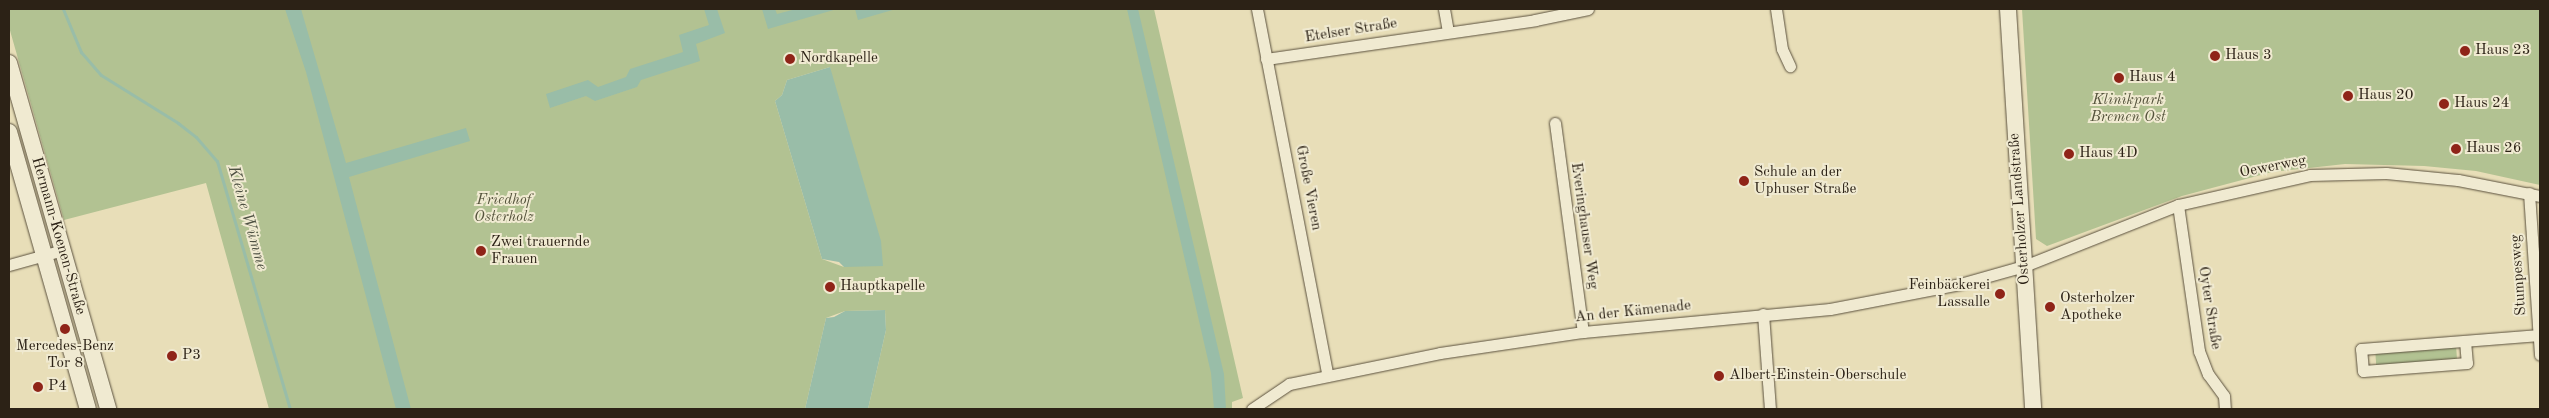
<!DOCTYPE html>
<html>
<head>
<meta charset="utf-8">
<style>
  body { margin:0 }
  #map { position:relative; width:2549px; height:418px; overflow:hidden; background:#e8deb8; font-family:"Old Standard TT",serif }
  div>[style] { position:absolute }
  .green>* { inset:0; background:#b2c292; transform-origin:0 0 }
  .water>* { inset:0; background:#99bda8 }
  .stream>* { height:3px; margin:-1.5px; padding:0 1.5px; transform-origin:1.5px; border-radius:1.5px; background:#99bda8 }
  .roads { filter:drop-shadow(0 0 1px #5b513e) drop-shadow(0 0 1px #5b513e) }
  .street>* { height:11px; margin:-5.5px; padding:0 5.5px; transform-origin:5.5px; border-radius:5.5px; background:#f0ead1 }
  .secondary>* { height:16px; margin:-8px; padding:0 8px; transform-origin:8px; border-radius:8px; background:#f0ead1 }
  .dots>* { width:14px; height:14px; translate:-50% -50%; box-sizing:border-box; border:2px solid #f0ead1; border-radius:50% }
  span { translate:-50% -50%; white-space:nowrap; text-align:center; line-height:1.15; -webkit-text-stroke:4px #f0ead1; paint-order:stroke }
  .street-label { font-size:15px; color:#2c2216 }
  .poi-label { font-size:15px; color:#2c2216 }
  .left { translate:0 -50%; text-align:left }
  .right { translate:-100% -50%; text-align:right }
  .park-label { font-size:15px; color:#54523b; font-style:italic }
  .water-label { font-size:16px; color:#4d5042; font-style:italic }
  .frame { position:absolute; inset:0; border:10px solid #2c2216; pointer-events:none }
</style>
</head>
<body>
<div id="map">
  <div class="green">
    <i style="clip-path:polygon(evenodd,9px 9px,1154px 9px,1243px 398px,1232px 402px,1232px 409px,868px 409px,886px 330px,885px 310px,845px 311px,826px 318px,805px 409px,269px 409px,206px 183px,64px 220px,9px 27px,9px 9px,830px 67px,844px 267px,822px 259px,775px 101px,782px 95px,787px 80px,830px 67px)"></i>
    <i style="clip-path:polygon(2022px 9px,2540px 9px,2540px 185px,2476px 171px,2424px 166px,2345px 164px,2272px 172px,2182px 196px,2047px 246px,2036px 239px)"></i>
    <i style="left:2456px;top:345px;width:15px;height:81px;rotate:86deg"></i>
  </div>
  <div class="water">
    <i style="clip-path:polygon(285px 9px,301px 9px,346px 163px,466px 128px,470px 141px,349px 177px,411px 409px,396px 409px,306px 72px)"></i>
    <i style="clip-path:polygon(704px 9px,717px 9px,725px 33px,696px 44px,700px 61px,641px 80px,637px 87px,595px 101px,586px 96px,550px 108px,546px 94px,588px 80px,598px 87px,626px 77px,630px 69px,683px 52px,679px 35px,709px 25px)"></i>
    <i style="clip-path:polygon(762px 9px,775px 9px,777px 14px,796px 9px,837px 9px,768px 29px)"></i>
    <i style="clip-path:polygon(855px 9px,896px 9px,858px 20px)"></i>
    <i style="clip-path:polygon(1127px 9px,1138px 9px,1224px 374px,1226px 409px,1214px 409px,1211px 373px)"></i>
    <i style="clip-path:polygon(830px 67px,881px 241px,883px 266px,844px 267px,839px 262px,822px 259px,775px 101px,782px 95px,787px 80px)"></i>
    <i style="clip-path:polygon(885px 310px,886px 330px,868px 409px,805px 409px,826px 318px,834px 317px,845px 311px)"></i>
  </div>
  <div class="stream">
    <i style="left:63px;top:9px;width:47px;rotate:67.3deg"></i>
    <i style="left:81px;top:52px;width:30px;rotate:49deg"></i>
    <i style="left:101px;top:75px;width:91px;rotate:31.9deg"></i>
    <i style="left:178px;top:123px;width:23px;rotate:38deg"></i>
    <i style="left:196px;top:137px;width:32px;rotate:49deg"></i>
    <i style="left:217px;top:161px;width:259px;rotate:73.6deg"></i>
  </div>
  <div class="roads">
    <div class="street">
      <i style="left:1257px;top:9px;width:372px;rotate:79.1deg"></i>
      <i style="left:1444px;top:9px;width:23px;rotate:80deg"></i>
      <i style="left:1776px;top:9px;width:40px;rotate:81.5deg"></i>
      <i style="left:1782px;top:49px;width:19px;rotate:65deg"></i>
      <i style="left:1266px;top:59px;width:272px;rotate:-8.2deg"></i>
      <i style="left:1535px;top:20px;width:54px;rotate:-11.7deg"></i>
      <i style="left:1555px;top:123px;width:211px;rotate:82.4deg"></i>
      <i style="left:2529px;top:193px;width:162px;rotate:86.1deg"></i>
      <i style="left:2178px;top:205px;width:148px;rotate:81.8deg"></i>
      <i style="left:2199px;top:351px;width:25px;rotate:69deg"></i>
      <i style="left:2208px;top:374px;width:27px;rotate:54deg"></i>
      <i style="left:2224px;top:396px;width:13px;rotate:86deg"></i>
      <i style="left:9px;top:265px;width:56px;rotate:-15.5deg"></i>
      <i style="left:1763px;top:314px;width:95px;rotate:85.8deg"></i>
      <i style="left:2465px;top:341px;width:22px;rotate:85deg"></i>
      <i style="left:2467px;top:363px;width:104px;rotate:175.6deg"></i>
      <i style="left:2363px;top:371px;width:22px;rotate:-95deg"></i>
      <i style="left:2361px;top:349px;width:179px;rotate:-4.5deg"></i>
      <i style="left:1252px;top:409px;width:45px;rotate:-34deg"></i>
      <i style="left:1289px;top:384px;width:154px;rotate:-11.6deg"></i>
      <i style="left:1440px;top:353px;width:145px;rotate:-8.4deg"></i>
      <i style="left:1583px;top:332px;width:248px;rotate:-5.3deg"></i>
      <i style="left:1830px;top:309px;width:132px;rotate:-10.9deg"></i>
      <i style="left:1960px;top:284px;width:66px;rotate:-15.7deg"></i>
      <i style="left:2024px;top:266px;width:166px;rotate:-21.6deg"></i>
      <i style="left:2178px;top:205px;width:135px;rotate:-12.8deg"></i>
      <i style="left:2310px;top:175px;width:76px;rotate:-1.5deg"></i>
      <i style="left:2386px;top:173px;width:72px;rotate:5.6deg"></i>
      <i style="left:2458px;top:180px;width:84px;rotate:11deg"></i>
    </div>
    <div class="secondary">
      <i style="left:2008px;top:9px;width:401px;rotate:86.4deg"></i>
      <i style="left:9px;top:63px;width:360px;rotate:74deg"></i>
      <i style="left:9px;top:132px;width:288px;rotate:74.1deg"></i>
    </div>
  </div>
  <div class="dots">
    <i style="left:2465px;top:51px;background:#8f2418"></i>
    <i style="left:2215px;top:56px;background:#8f2418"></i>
    <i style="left:790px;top:59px;background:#8f2418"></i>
    <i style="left:2119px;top:78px;background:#8f2418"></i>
    <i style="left:2348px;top:96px;background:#8f2418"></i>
    <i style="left:2444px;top:104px;background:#8f2418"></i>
    <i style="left:2456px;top:149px;background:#8f2418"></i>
    <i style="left:2069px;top:154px;background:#8f2418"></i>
    <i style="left:1744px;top:181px;background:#8f2418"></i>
    <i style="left:481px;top:251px;background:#8f2418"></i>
    <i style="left:830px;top:287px;background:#8f2418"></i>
    <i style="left:2000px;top:294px;background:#8f2418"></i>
    <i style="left:2050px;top:307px;background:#8f2418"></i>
    <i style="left:65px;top:329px;background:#8f2418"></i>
    <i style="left:172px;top:356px;background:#8f2418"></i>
    <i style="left:1719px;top:376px;background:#8f2418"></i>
    <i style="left:38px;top:387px;background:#8f2418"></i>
  </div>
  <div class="street-label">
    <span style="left:1351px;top:31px;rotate:-9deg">Etelser Straße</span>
    <span style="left:2273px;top:167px;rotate:-11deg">Oewerweg</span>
    <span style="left:1308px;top:188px;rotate:79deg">Große Vieren</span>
    <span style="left:2020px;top:209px;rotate:-94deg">Osterholzer Landstraße</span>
    <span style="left:1584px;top:226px;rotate:82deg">Everinghauser Weg</span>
    <span style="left:58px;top:236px;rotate:74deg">Hermann-Koenen-Straße</span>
    <span style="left:2519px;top:275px;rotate:-94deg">Stumpesweg</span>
    <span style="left:2209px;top:308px;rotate:81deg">Oyter Straße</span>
    <span style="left:1633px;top:312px;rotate:-6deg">An der Kämenade</span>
  </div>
  <div class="poi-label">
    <span class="left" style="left:2475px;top:51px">Haus 23</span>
    <span class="left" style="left:2225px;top:56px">Haus 3</span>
    <span class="left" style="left:800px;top:59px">Nordkapelle</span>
    <span class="left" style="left:2129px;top:78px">Haus 4</span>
    <span class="left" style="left:2358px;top:96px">Haus 20</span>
    <span class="left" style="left:2454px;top:104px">Haus 24</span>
    <span class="left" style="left:2466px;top:149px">Haus 26</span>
    <span class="left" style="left:2079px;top:154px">Haus 4D</span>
    <span class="left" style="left:1754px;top:181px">Schule an der<br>Uphuser Straße</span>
    <span class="left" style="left:491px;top:251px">Zwei trauernde<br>Frauen</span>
    <span class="right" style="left:1990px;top:294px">Feinbäckerei<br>Lassalle</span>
    <span class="left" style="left:840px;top:287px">Hauptkapelle</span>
    <span class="left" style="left:2060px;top:307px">Osterholzer<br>Apotheke</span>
    <span style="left:65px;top:355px">Mercedes-Benz<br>Tor 8</span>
    <span class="left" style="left:182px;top:356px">P3</span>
    <span class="left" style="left:1729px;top:376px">Albert-Einstein-Oberschule</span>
    <span class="left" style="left:48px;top:387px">P4</span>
  </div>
  <div class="park-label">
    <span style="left:2128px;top:109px">Klinikpark<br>Bremen Ost</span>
    <span style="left:504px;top:209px">Friedhof<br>Osterholz</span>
  </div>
  <div class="water-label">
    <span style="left:247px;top:218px;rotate:74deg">Kleine Wümme</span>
  </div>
  <div class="frame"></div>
</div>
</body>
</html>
